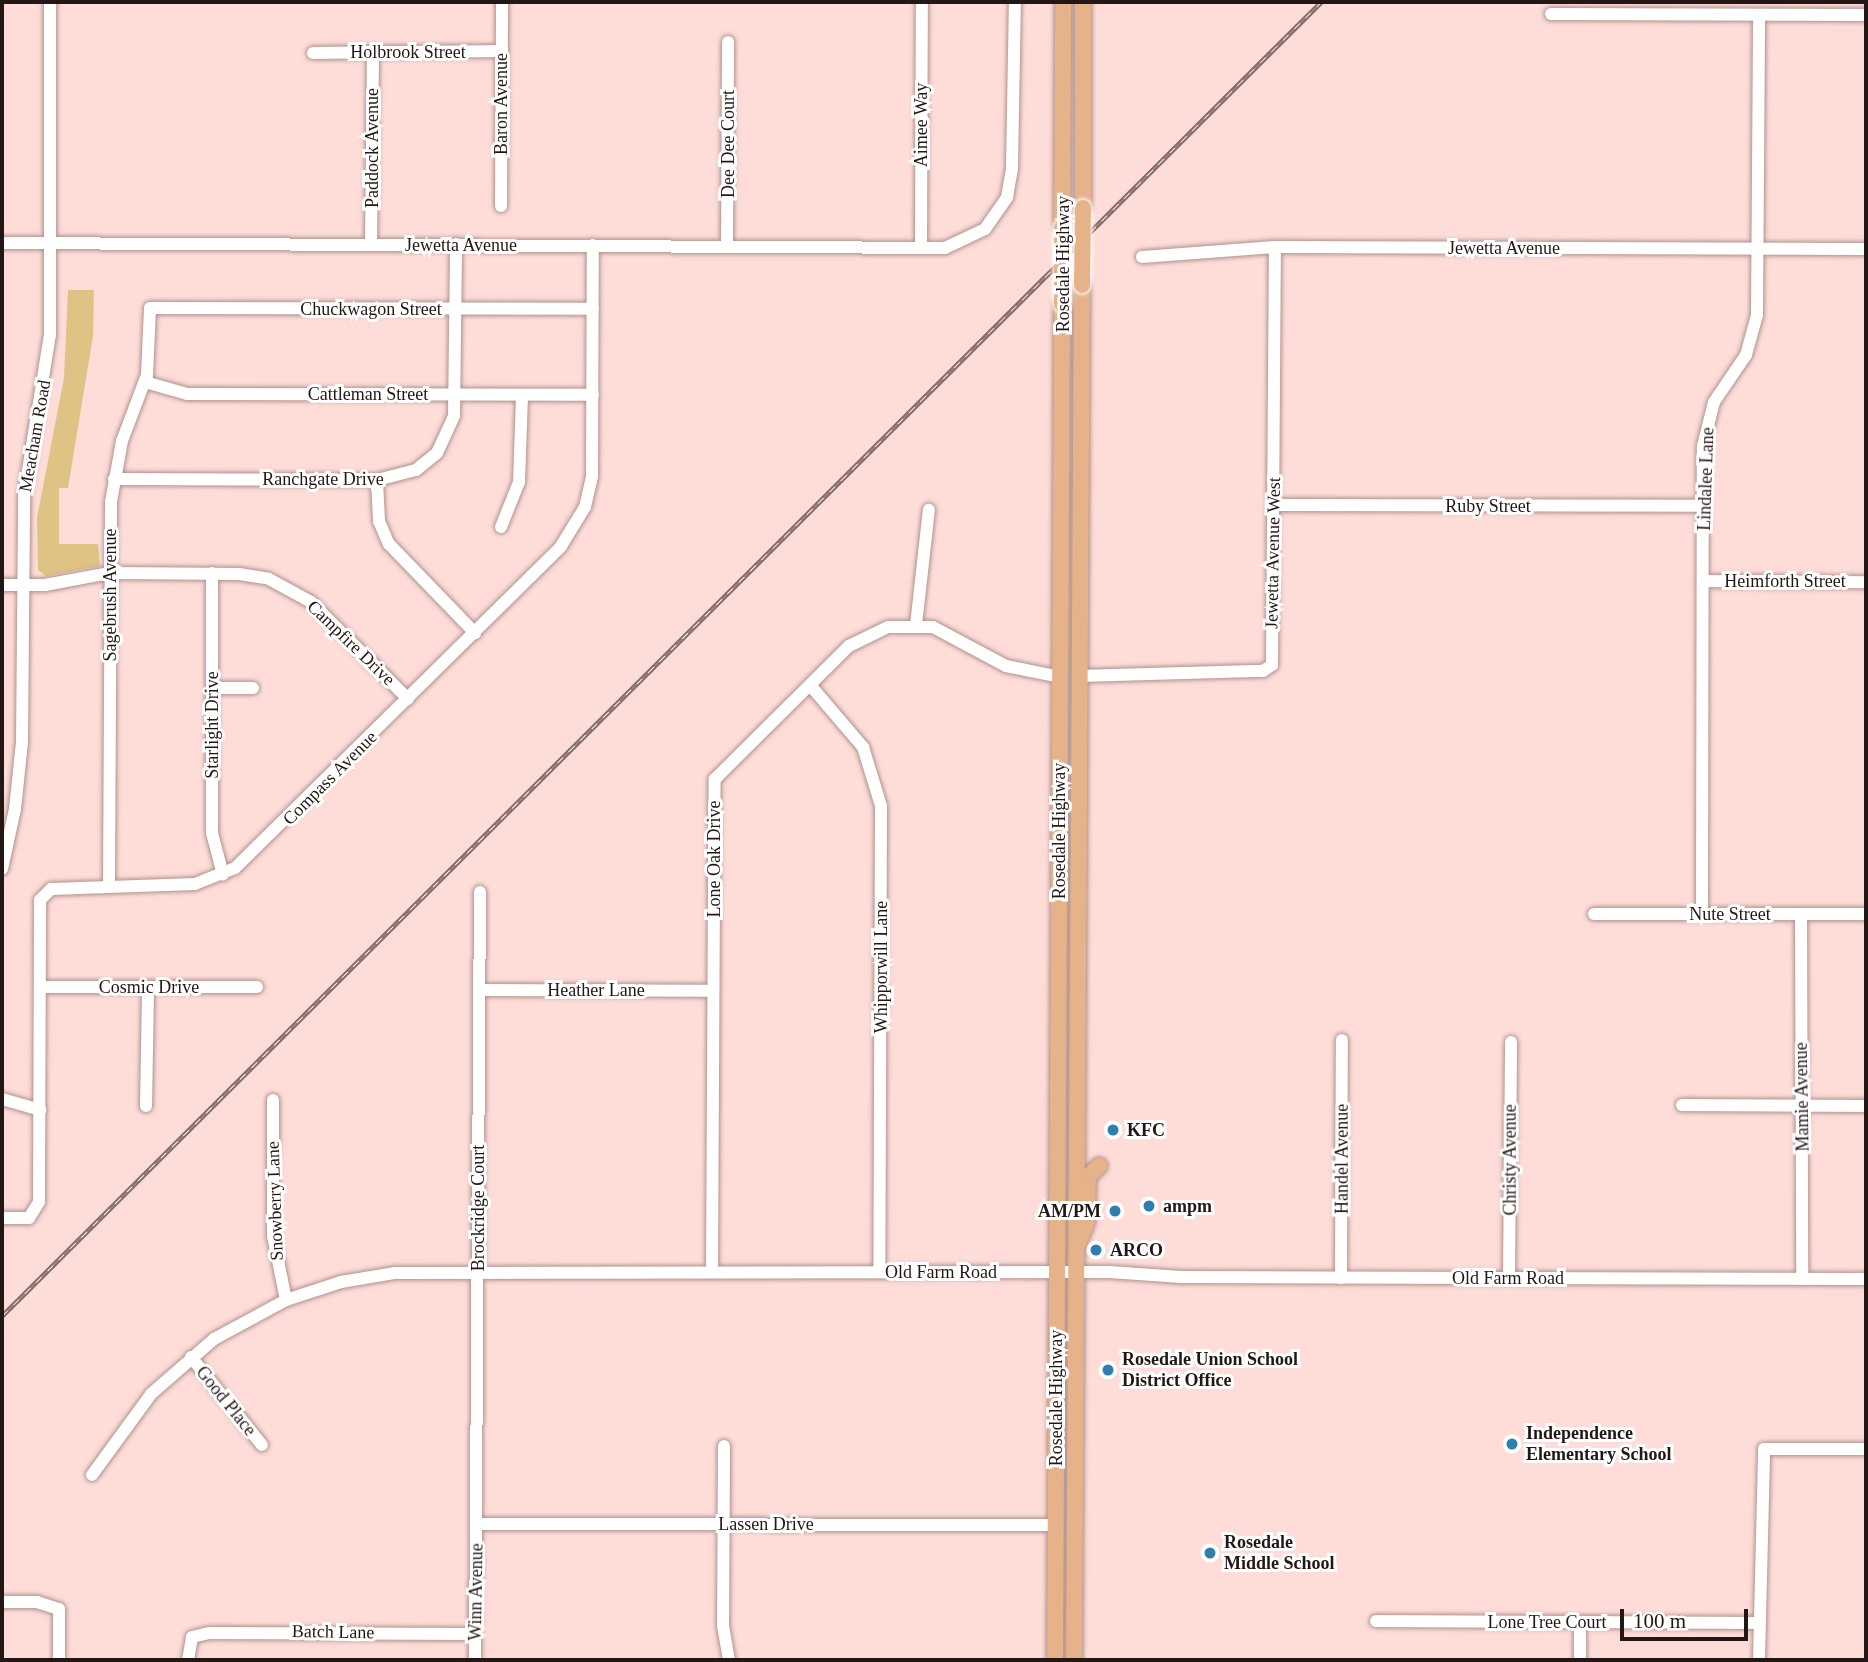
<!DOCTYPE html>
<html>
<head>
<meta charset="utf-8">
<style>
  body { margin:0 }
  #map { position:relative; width:1868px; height:1662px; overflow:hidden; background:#fedcd8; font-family:Georgia,serif }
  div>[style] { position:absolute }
  .green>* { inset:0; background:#dfc384 }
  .roads { filter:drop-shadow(0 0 2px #b0928d) drop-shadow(0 0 2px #b0928d) }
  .minor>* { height:12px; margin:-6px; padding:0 6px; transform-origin:6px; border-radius:6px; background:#fff }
  .major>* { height:16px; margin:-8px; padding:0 8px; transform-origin:8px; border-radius:8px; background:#e5b289 }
  .rail>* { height:5px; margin-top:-2.5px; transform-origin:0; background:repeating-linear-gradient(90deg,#fff 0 8px,#836d6b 0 16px); box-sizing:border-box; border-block:2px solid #836d6b }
  .bridges { filter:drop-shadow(0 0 2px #fff) drop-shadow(0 0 2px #fff) }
  .major-bridge>* { height:16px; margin:-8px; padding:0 8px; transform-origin:8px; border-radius:8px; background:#e5b289 }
  .dots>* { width:19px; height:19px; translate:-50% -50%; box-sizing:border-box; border:4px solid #fff; border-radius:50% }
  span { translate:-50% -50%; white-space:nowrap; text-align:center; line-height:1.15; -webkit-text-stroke:6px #fff; paint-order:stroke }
  .street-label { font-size:18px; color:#231716 }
  .poi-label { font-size:18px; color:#231716; font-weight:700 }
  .left { translate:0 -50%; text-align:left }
  .right { translate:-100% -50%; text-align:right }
  .frame { position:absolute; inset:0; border:4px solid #231716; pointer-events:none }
  .scale { position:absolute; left:1620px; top:1609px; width:128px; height:32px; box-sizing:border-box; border:4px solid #231716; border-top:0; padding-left:9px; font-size:21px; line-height:24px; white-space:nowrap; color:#231716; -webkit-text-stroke:5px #fff; paint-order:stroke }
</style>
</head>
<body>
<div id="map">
  <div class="green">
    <i style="clip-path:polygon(68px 290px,94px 290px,93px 336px,68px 488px,59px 488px,59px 544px,98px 544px,100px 566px,46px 576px,38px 570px,37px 518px,64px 378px)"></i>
  </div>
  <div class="roads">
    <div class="minor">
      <i style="left:1551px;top:14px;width:315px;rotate:0.2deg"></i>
      <i style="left:313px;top:53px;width:189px;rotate:-0.6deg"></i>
      <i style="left:501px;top:206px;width:204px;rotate:-89.7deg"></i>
      <i style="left:2px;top:243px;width:943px;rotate:0.3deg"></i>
      <i style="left:945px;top:248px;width:44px;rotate:-25.4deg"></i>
      <i style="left:985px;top:229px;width:39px;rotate:-55deg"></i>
      <i style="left:1007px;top:197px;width:29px;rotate:-80deg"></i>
      <i style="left:1012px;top:168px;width:166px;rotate:-89deg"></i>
      <i style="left:371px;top:244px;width:193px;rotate:-89.4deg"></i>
      <i style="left:727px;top:246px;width:204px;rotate:-89.7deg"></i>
      <i style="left:921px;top:248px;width:246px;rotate:-89.8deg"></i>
      <i style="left:1142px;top:257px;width:133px;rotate:-4.3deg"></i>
      <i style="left:1275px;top:247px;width:591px;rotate:0.19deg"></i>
      <i style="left:145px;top:382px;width:44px;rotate:15.9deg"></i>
      <i style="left:187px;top:394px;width:406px;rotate:0.1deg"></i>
      <i style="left:114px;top:479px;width:263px;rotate:0.2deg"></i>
      <i style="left:377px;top:480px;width:40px;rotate:-14.4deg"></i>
      <i style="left:416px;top:470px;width:27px;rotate:-39deg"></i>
      <i style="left:437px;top:453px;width:41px;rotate:-65.3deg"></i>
      <i style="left:454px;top:416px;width:172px;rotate:-89.3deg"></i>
      <i style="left:377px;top:480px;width:41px;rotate:87.2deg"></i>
      <i style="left:379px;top:521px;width:25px;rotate:67deg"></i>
      <i style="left:389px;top:544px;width:124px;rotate:46deg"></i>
      <i style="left:1274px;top:505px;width:429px;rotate:0.1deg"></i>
      <i style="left:501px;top:527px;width:48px;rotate:-68.2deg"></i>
      <i style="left:519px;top:482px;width:87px;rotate:-88deg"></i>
      <i style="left:212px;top:573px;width:260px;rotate:90deg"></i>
      <i style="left:212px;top:833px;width:43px;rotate:75.3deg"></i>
      <i style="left:1703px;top:581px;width:163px;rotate:0.4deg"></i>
      <i style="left:2px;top:585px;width:43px"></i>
      <i style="left:45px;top:585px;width:66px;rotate:-10.5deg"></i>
      <i style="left:110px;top:573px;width:129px;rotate:0.4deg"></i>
      <i style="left:239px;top:574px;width:30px;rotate:9deg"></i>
      <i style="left:269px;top:579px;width:48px;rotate:28.7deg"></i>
      <i style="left:311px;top:602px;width:137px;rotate:45deg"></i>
      <i style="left:916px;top:625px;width:116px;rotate:-83.6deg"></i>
      <i style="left:1079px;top:676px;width:184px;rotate:-1.6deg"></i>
      <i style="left:1263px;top:671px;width:11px;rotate:-34deg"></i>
      <i style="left:1272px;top:665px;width:418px;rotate:-89.6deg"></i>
      <i style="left:810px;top:685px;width:82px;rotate:49.5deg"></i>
      <i style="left:863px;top:747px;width:62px;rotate:73deg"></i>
      <i style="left:881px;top:806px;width:466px;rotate:90.2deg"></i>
      <i style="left:212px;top:688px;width:41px"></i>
      <i style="left:2px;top:869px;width:61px;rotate:-77.8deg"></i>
      <i style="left:15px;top:809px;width:67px;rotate:-84deg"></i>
      <i style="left:22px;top:742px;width:247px;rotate:-89.5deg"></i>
      <i style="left:24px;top:495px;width:162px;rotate:-80.8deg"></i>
      <i style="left:50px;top:335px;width:333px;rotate:-90deg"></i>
      <i style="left:109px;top:887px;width:385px;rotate:-89.7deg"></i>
      <i style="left:111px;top:502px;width:62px;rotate:-79.8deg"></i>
      <i style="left:122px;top:441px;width:71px;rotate:-69.3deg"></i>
      <i style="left:147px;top:375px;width:67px;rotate:-87.4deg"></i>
      <i style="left:150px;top:308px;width:443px;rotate:0.1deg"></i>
      <i style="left:1594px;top:914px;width:272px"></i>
      <i style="left:1702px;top:914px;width:468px;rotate:-89.9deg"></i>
      <i style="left:1703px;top:446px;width:45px;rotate:-76deg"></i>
      <i style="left:1714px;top:402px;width:57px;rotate:-55.8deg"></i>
      <i style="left:1746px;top:355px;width:41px;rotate:-74.6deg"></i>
      <i style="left:1757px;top:315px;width:300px;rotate:-89.6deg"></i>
      <i style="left:1801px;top:914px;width:365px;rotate:89.8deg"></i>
      <i style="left:41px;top:987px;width:216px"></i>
      <i style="left:479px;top:990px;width:234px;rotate:0.2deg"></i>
      <i style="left:2px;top:1099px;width:40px;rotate:16deg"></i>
      <i style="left:273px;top:1100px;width:136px;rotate:90deg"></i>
      <i style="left:273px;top:1236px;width:65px;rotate:78.5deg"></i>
      <i style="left:1682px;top:1105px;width:184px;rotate:0.3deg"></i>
      <i style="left:146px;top:1106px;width:119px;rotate:-89deg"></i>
      <i style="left:2px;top:1218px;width:27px"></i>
      <i style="left:29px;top:1218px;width:19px;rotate:-58deg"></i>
      <i style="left:39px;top:1202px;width:302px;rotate:-89.8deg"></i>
      <i style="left:40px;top:900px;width:16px;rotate:-45deg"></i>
      <i style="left:51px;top:889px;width:144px;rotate:-2deg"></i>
      <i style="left:195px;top:884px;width:43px;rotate:-21.8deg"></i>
      <i style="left:235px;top:868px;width:458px;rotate:-44.6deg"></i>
      <i style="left:561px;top:546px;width:46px;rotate:-58.4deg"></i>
      <i style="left:585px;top:507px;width:32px;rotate:-77deg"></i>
      <i style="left:592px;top:476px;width:231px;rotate:-89.8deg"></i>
      <i style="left:712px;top:1271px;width:492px;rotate:-89.7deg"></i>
      <i style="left:715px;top:779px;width:189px;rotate:-44.8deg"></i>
      <i style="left:849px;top:646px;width:43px;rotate:-26deg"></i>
      <i style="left:888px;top:627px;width:45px"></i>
      <i style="left:933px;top:627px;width:83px;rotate:28.1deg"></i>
      <i style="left:1006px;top:666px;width:55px;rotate:11.5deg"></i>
      <i style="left:1341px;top:1278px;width:238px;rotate:-89.8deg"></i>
      <i style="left:1509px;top:1278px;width:236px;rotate:-89.5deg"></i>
      <i style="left:191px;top:1357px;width:113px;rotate:51.1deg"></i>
      <i style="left:724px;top:1446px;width:180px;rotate:90.3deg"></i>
      <i style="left:723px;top:1626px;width:35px;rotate:80deg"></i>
      <i style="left:92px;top:1475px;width:100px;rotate:-53.9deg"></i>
      <i style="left:151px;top:1394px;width:84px;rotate:-41.1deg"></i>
      <i style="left:214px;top:1339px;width:82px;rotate:-28.4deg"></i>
      <i style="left:286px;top:1300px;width:58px;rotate:-18.1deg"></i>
      <i style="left:341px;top:1282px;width:55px;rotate:-9.5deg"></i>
      <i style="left:395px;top:1273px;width:715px;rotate:-0.08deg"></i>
      <i style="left:1110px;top:1272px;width:71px;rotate:4deg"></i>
      <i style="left:1181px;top:1277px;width:685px;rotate:0.17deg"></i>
      <i style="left:476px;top:1524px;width:580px;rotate:0.1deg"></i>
      <i style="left:2px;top:1602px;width:35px"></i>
      <i style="left:37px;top:1602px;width:23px;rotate:18deg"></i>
      <i style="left:59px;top:1609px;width:51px;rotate:90deg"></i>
      <i style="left:1376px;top:1621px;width:384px;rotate:0.3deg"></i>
      <i style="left:188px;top:1660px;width:23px;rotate:-80deg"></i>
      <i style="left:192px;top:1637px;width:18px;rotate:-13deg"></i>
      <i style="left:210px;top:1633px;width:265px;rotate:0.2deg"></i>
      <i style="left:475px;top:1660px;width:768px;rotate:-89.63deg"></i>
      <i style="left:1580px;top:1660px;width:38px;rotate:-90deg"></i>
      <i style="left:1759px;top:1660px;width:211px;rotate:-88.6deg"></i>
      <i style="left:1764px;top:1449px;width:102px"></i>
    </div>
    <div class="major">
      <i style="left:1083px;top:208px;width:206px;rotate:-90deg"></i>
      <i style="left:1062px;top:228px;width:226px;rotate:-89.7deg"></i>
      <i style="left:1079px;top:1242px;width:22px;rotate:-69deg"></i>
      <i style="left:1087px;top:1221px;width:44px;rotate:-88.7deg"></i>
      <i style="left:1088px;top:1177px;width:16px;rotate:-45deg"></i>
      <i style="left:1055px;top:1660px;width:1356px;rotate:-89.7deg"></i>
      <i style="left:1074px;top:1660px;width:1375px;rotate:-89.67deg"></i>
    </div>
  </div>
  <div class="rail">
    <i style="left:2px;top:1316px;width:1862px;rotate:-44.89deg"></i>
  </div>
  <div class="bridges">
    <div class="major-bridge">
      <i style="left:1062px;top:228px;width:76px;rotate:90deg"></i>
      <i style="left:1082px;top:285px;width:77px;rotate:-89.3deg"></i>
    </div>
  </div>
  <div class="dots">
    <i style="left:1113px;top:1130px;background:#2e7fb0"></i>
    <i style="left:1149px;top:1206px;background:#2e7fb0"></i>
    <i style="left:1115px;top:1211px;background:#2e7fb0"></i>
    <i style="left:1096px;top:1250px;background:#2e7fb0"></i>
    <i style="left:1108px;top:1370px;background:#2e7fb0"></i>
    <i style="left:1512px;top:1444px;background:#2e7fb0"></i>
    <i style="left:1210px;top:1553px;background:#2e7fb0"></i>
  </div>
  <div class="street-label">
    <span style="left:408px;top:52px">Holbrook Street</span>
    <span style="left:501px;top:104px;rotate:-90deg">Baron Avenue</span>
    <span style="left:921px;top:125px;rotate:-90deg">Aimee Way</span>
    <span style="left:728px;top:144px;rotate:-90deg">Dee Dee Court</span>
    <span style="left:372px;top:148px;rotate:-90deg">Paddock Avenue</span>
    <span style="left:461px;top:245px">Jewetta Avenue</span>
    <span style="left:1504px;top:248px">Jewetta Avenue</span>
    <span style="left:1063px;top:264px;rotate:-90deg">Rosedale Highway</span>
    <span style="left:371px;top:309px">Chuckwagon Street</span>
    <span style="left:368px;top:394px">Cattleman Street</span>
    <span style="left:35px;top:436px;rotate:-80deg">Meacham Road</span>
    <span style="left:323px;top:479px">Ranchgate Drive</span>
    <span style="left:1706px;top:479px;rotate:-88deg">Lindalee Lane</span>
    <span style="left:1488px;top:506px">Ruby Street</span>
    <span style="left:1273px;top:553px;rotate:-89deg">Jewetta Avenue West</span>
    <span style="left:1785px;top:581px">Heimforth Street</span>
    <span style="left:110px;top:595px;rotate:-90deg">Sagebrush Avenue</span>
    <span style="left:351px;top:643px;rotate:44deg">Campfire Drive</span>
    <span style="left:212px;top:725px;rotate:-90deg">Starlight Drive</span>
    <span style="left:330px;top:778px;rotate:-45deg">Compass Avenue</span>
    <span style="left:1059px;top:831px;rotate:-90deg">Rosedale Highway</span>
    <span style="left:714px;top:859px;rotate:-90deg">Lone Oak Drive</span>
    <span style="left:1730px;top:914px">Nute Street</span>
    <span style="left:881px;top:967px;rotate:-90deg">Whipporwill Lane</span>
    <span style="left:149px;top:987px">Cosmic Drive</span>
    <span style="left:596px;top:990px">Heather Lane</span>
    <span style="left:1802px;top:1097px;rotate:-91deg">Mamie Avenue</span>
    <span style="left:1342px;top:1159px;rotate:-90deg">Handel Avenue</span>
    <span style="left:1510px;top:1160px;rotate:-90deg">Christy Avenue</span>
    <span style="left:275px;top:1201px;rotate:-92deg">Snowberry Lane</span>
    <span style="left:478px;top:1208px;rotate:-90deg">Brockridge Court</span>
    <span style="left:941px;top:1272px">Old Farm Road</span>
    <span style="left:1508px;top:1278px">Old Farm Road</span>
    <span style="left:1056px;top:1398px;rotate:-90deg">Rosedale Highway</span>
    <span style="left:226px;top:1401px;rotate:51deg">Good Place</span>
    <span style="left:766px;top:1524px">Lassen Drive</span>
    <span style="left:476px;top:1592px;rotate:-89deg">Winn Avenue</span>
    <span style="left:1547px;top:1622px">Lone Tree Court</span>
    <span style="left:333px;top:1632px;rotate:1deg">Batch Lane</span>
  </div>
  <div class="poi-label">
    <span class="left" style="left:1127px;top:1130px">KFC</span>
    <span class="left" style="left:1163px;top:1206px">ampm</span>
    <span class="right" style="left:1101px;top:1211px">AM/PM</span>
    <span class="left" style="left:1110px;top:1250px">ARCO</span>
    <span class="left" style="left:1122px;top:1370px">Rosedale Union School<br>District Office</span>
    <span class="left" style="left:1526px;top:1444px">Independence<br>Elementary School</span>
    <span class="left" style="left:1224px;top:1553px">Rosedale<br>Middle School</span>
  </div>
  <div class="frame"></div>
  <div class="scale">100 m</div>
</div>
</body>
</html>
